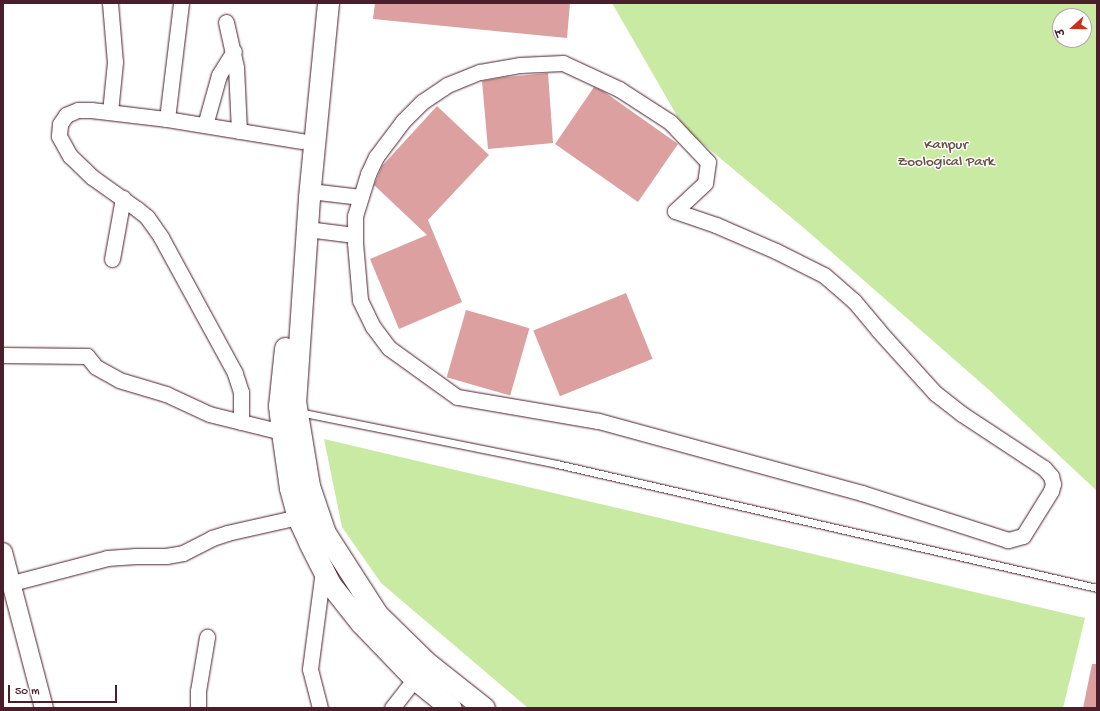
<!DOCTYPE html>
<html>
<head>
<meta charset="utf-8">
<style>
  body { margin:0 }
  #map { position:relative; width:1100px; height:711px; overflow:hidden; background:#fff; font-family:"Gochi Hand","Playpen Sans Deva",sans-serif }
  div>[style] { position:absolute }
  .green>* { inset:0; background:#c9eaa3 }
  .building>* { inset:0; background:#dba09f; transform-origin:0 0 }
  .roads { filter:drop-shadow(0 0 1px #4a1f2b) drop-shadow(0 0 1px #4a1f2b) }
  .service>* { height:7px; margin:-3.5px; padding:0 3.5px; transform-origin:3.5px; border-radius:3.5px; background:#fff }
  .minor>* { height:15px; margin:-7.5px; padding:0 7.5px; transform-origin:7.5px; border-radius:7.5px; background:#fff }
  .tertiary>* { height:18px; margin:-9px; padding:0 9px; transform-origin:9px; border-radius:9px; background:#fff }
  .secondary>* { height:21px; margin:-10.5px; padding:0 10.5px; transform-origin:10.5px; border-radius:10.5px; background:#fff }
  span { translate:-50% -50%; white-space:nowrap; text-align:center; line-height:1.15; -webkit-text-stroke:3px #fff; paint-order:stroke }
  .park-label { font-size:15px; color:#6a5249 }
  .frame { position:absolute; inset:0; border:4px solid #4a1f2b; pointer-events:none }
  .north { position:absolute; left:1052px; top:8px; width:40px; height:40px; box-sizing:border-box; background:#fff; border:1px solid #b7a5aa; border-radius:50%; rotate:249deg; font-size:11px; font-weight:700; line-height:16px; text-align:center; color:#4a1f2b }
  .north::after { content:''; display:block; margin:auto; width:14px; height:18px; background:#c8321e; clip-path:polygon(50% 0,100% 100%,50% 72%,0 100%) }
  .scale { position:absolute; left:8px; top:685px; width:109px; height:18px; box-sizing:border-box; border:2px solid #4a1f2b; border-top:0; padding-left:5px; font-size:12px; line-height:14px; white-space:nowrap; color:#4a1f2b; -webkit-text-stroke:3px #fff; paint-order:stroke }
</style>
</head>
<body>
<div id="map">
  <div class="green">
    <i style="clip-path:polygon(evenodd,612px 3px,1097px 3px,1097px 491px,988px 389px,805px 229px,684px 128px,612px 3px,1060px 16px,1084px 16px,1084px 40px,1060px 40px,1060px 16px)"></i>
    <i style="clip-path:polygon(324px 439px,1085px 618px,1063px 708px,528px 708px,381px 583px,342px 527px)"></i>
  </div>
  <div class="building">
    <i style="clip-path:polygon(375px 3px,570px 3px,567px 38px,373px 19px)"></i>
    <i style="clip-path:polygon(548px 73px,553px 143px,488px 149px,482px 81px,505px 77px)"></i>
    <i style="clip-path:polygon(594px 87px,603px 91px,678px 144px,638px 202px,555px 144px)"></i>
    <i style="clip-path:polygon(437px 106px,489px 155px,428px 220px,462px 302px,399px 329px,370px 259px,427px 235px,374px 185px,382px 166px)"></i>
    <i style="left:626px;top:293px;width:71px;height:100px;rotate:68deg"></i>
    <i style="left:466px;top:310px;width:66px;height:70px;rotate:16deg"></i>
    <i style="clip-path:polygon(1092px 664px,1097px 664px,1097px 708px,1083px 708px)"></i>
  </div>
  <div class="roads">
    <div class="service">
      <i style="left:299px;top:412px;width:263px;rotate:11.4deg"></i>
      <i style="left:557px;top:464px;width:554px;rotate:12.93deg"></i>
    </div>
    <div class="minor">
      <i style="left:110px;top:3px;width:59px;rotate:85.2deg"></i>
      <i style="left:115px;top:62px;width:50px;rotate:95.7deg"></i>
      <i style="left:226px;top:22px;width:46px;rotate:77.5deg"></i>
      <i style="left:236px;top:67px;width:64px;rotate:87.3deg"></i>
      <i style="left:563px;top:63px;width:62px;rotate:24.9deg"></i>
      <i style="left:619px;top:89px;width:61px;rotate:32.9deg"></i>
      <i style="left:670px;top:122px;width:55px;rotate:46.5deg"></i>
      <i style="left:708px;top:162px;width:21px;rotate:98deg"></i>
      <i style="left:705px;top:183px;width:41px;rotate:137deg"></i>
      <i style="left:675px;top:211px;width:43px;rotate:18.9deg"></i>
      <i style="left:716px;top:225px;width:65px;rotate:23.4deg"></i>
      <i style="left:776px;top:251px;width:54px;rotate:26.6deg"></i>
      <i style="left:824px;top:275px;width:40px;rotate:41deg"></i>
      <i style="left:854px;top:301px;width:38px;rotate:50deg"></i>
      <i style="left:878px;top:330px;width:85px;rotate:47.9deg"></i>
      <i style="left:935px;top:393px;width:34px;rotate:38deg"></i>
      <i style="left:962px;top:414px;width:98px;rotate:33.4deg"></i>
      <i style="left:1044px;top:468px;width:11px;rotate:49deg"></i>
      <i style="left:1051px;top:476px;width:8px;rotate:76deg"></i>
      <i style="left:1053px;top:484px;width:7px;rotate:106deg"></i>
      <i style="left:1051px;top:491px;width:53px;rotate:121.9deg"></i>
      <i style="left:1023px;top:536px;width:16px;rotate:165deg"></i>
      <i style="left:1008px;top:540px;width:153px;rotate:-162.2deg"></i>
      <i style="left:862px;top:493px;width:274px;rotate:-164.7deg"></i>
      <i style="left:598px;top:421px;width:143px;rotate:-170.3deg"></i>
      <i style="left:457px;top:397px;width:84px;rotate:-144.2deg"></i>
      <i style="left:389px;top:348px;width:26px;rotate:-127deg"></i>
      <i style="left:373px;top:327px;width:30px;rotate:-116deg"></i>
      <i style="left:360px;top:300px;width:57px;rotate:-95deg"></i>
      <i style="left:355px;top:243px;width:27px;rotate:-90deg"></i>
      <i style="left:355px;top:216px;width:44px;rotate:-72.8deg"></i>
      <i style="left:368px;top:174px;width:19px;rotate:-65deg"></i>
      <i style="left:376px;top:157px;width:45px;rotate:-53.1deg"></i>
      <i style="left:403px;top:121px;width:27px;rotate:-45deg"></i>
      <i style="left:422px;top:102px;width:30px;rotate:-34deg"></i>
      <i style="left:447px;top:85px;width:35px;rotate:-22deg"></i>
      <i style="left:480px;top:72px;width:41px;rotate:-9.9deg"></i>
      <i style="left:520px;top:65px;width:43px;rotate:-2.7deg"></i>
      <i style="left:167px;top:119px;width:117px;rotate:-83.1deg"></i>
      <i style="left:205px;top:125px;width:52px;rotate:-74.4deg"></i>
      <i style="left:219px;top:75px;width:28px;rotate:-58deg"></i>
      <i style="left:310px;top:191px;width:51px;rotate:6.7deg"></i>
      <i style="left:307px;top:229px;width:48px;rotate:7.1deg"></i>
      <i style="left:112px;top:259px;width:62px;rotate:-79.8deg"></i>
      <i style="left:3px;top:355px;width:84px;rotate:0.7deg"></i>
      <i style="left:87px;top:356px;width:14px;rotate:51deg"></i>
      <i style="left:96px;top:367px;width:26px;rotate:29deg"></i>
      <i style="left:119px;top:380px;width:49px;rotate:16.6deg"></i>
      <i style="left:166px;top:394px;width:47px;rotate:24.9deg"></i>
      <i style="left:209px;top:414px;width:75px;rotate:13.9deg"></i>
      <i style="left:241px;top:422px;width:30px;rotate:-90deg"></i>
      <i style="left:241px;top:392px;width:20px;rotate:-108deg"></i>
      <i style="left:235px;top:373px;width:155px;rotate:-118.6deg"></i>
      <i style="left:161px;top:237px;width:24px;rotate:-125deg"></i>
      <i style="left:147px;top:217px;width:13px;rotate:-141deg"></i>
      <i style="left:137px;top:209px;width:55px;rotate:-144.6deg"></i>
      <i style="left:92px;top:177px;width:30px;rotate:-136deg"></i>
      <i style="left:70px;top:156px;width:23px;rotate:-119deg"></i>
      <i style="left:59px;top:136px;width:12px;rotate:-85deg"></i>
      <i style="left:60px;top:124px;width:11px;rotate:-56deg"></i>
      <i style="left:66px;top:115px;width:13px;rotate:-23deg"></i>
      <i style="left:78px;top:110px;width:13px"></i>
      <i style="left:91px;top:110px;width:77px;rotate:6.8deg"></i>
      <i style="left:167px;top:119px;width:137px;rotate:9.3deg"></i>
      <i style="left:12px;top:583px;width:98px;rotate:-14.7deg"></i>
      <i style="left:107px;top:558px;width:29px;rotate:-4deg"></i>
      <i style="left:136px;top:556px;width:30px"></i>
      <i style="left:166px;top:556px;width:17px;rotate:-10deg"></i>
      <i style="left:183px;top:553px;width:33px;rotate:-27deg"></i>
      <i style="left:212px;top:538px;width:16px;rotate:-18deg"></i>
      <i style="left:227px;top:533px;width:82px;rotate:-12.7deg"></i>
      <i style="left:198px;top:708px;width:17px;rotate:-90deg"></i>
      <i style="left:198px;top:691px;width:55px;rotate:-80.5deg"></i>
      <i style="left:320px;top:708px;width:40px;rotate:-104.4deg"></i>
      <i style="left:310px;top:669px;width:100px;rotate:-82.5deg"></i>
      <i style="left:392px;top:708px;width:37px;rotate:-52deg"></i>
    </div>
    <div class="tertiary">
      <i style="left:3px;top:552px;width:161px;rotate:75.3deg"></i>
    </div>
    <div class="secondary">
      <i style="left:328px;top:3px;width:196px;rotate:95.6deg"></i>
      <i style="left:309px;top:198px;width:203px;rotate:93.9deg"></i>
      <i style="left:295px;top:401px;width:86px;rotate:80.6deg"></i>
      <i style="left:309px;top:486px;width:50px;rotate:71.2deg"></i>
      <i style="left:325px;top:533px;width:96px;rotate:57.3deg"></i>
      <i style="left:377px;top:614px;width:69px;rotate:44.4deg"></i>
      <i style="left:426px;top:662px;width:74px;rotate:38.4deg"></i>
      <i style="left:285px;top:348px;width:58px;rotate:95.9deg"></i>
      <i style="left:279px;top:406px;width:26px;rotate:83deg"></i>
      <i style="left:282px;top:432px;width:57px;rotate:81.9deg"></i>
      <i style="left:290px;top:488px;width:31px;rotate:75deg"></i>
      <i style="left:298px;top:518px;width:26px;rotate:65deg"></i>
      <i style="left:309px;top:542px;width:47px;rotate:63.4deg"></i>
      <i style="left:330px;top:584px;width:50px;rotate:51.5deg"></i>
      <i style="left:361px;top:623px;width:78px;rotate:46deg"></i>
      <i style="left:415px;top:679px;width:46px;rotate:38.9deg"></i>
    </div>
  </div>
  <div class="park-label">
    <span style="left:946px;top:154px">Kanpur<br>Zoological Park</span>
  </div>
  <div class="frame"></div>
  <div class="north">उ</div>
  <div class="scale">50 m</div>
</div>
</body>
</html>
